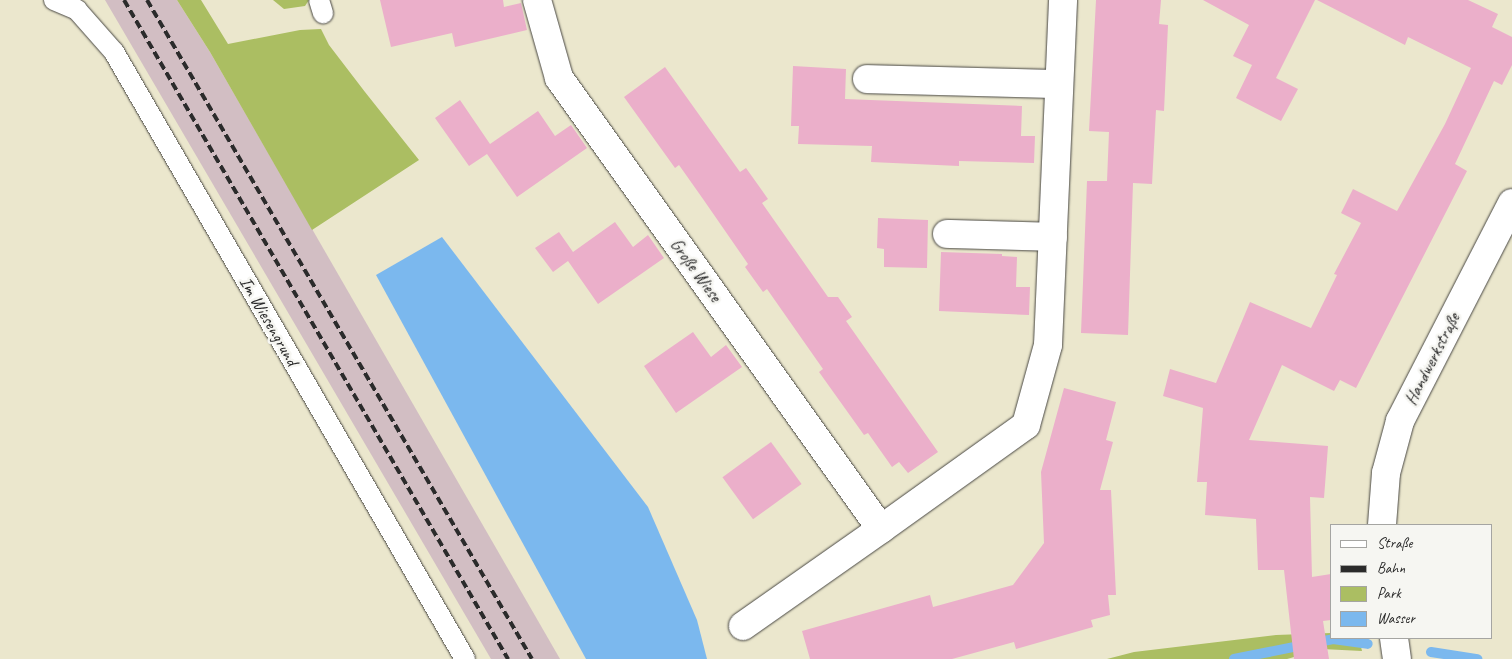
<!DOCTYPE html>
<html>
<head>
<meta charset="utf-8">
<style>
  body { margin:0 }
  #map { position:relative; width:1512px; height:659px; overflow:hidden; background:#ebe7cd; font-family:Caveat,sans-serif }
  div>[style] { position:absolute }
  .industrial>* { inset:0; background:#d2bec3 }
  .green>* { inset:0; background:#abbe62 }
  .water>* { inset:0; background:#7bb8ee }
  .stream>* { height:10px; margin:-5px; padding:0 5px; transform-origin:5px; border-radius:5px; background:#7bb8ee }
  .building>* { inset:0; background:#ebafca; transform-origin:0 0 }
  .roads { filter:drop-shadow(0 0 1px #484743) drop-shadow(0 0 1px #484743) }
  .lane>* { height:20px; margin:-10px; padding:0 10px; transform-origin:10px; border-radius:10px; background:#fff }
  .street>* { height:28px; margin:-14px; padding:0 14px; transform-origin:14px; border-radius:14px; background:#fff }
  .rail>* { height:4px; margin-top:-2px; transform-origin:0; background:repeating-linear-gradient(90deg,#2b2b2b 0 8px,transparent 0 12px) }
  span { translate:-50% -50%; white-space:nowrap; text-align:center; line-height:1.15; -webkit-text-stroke:5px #f6f6f2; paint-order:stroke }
  .street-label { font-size:18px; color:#2b2b2b }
  .legend { position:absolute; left:1330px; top:524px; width:162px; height:115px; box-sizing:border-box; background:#f6f6f2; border:1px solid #a5a5a2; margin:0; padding:6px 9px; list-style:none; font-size:15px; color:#2b2b2b }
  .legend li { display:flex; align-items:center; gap:10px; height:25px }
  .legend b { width:25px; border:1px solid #a5a5a2 }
</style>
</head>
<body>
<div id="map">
  <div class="industrial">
    <i style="clip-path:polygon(105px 0,177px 0,210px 52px,560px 659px,491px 659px)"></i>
  </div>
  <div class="green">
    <i style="clip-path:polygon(177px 0,201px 0,228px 44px,300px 30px,321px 29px,329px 45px,365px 92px,419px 160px,312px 230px,210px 52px)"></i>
    <i style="clip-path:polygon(273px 0,309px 0,305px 6px,284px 9px)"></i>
    <i style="clip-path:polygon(1331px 633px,1331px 638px,1359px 638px,1362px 651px,1322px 649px,1287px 659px,1107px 659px,1134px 652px,1276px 635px)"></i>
  </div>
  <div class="water">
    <i style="clip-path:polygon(442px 237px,648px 507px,697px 620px,707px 659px,586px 659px,376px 275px)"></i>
  </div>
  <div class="stream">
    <i style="left:1431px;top:652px;width:47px;rotate:8.7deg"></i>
    <i style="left:1234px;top:659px;width:101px;rotate:-11.4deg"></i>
    <i style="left:1333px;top:639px;width:35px;rotate:8deg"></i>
  </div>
  <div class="building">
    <i style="clip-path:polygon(380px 0,503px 0,504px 7px,521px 3px,527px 30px,455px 47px,452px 33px,391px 47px)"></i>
    <i style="clip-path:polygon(1096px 0,1161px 0,1159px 24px,1168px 25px,1164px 111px,1156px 110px,1152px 184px,1133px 183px,1128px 335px,1081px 333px,1087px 181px,1107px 181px,1109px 132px,1089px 131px)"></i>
    <i style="clip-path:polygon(1203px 0,1315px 0,1276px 78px,1298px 89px,1281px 121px,1236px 98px,1252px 65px,1233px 56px,1249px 25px)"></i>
    <i style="clip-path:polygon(1317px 0,1468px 0,1498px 14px,1492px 27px,1512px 37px,1512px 65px,1502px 85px,1494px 81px,1455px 164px,1467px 171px,1356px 388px,1340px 380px,1334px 391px,1282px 365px,1249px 440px,1328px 446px,1324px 498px,1310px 497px,1312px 577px,1331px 574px,1331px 620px,1323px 621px,1329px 659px,1294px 659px,1284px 570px,1258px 570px,1256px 519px,1205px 515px,1207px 482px,1197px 482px,1203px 408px,1163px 396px,1170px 369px,1216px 383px,1250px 302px,1311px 328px,1337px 275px,1334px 274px,1361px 223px,1341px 213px,1353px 189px,1397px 211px,1445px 124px,1471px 68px,1408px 37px,1405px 45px)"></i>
    <i style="clip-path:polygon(793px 66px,846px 69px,845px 99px,1022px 106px,1021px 136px,1035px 136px,1034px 163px,959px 161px,959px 166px,871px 162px,872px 146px,798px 144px,799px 126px,791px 126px)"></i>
    <i style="clip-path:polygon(665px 67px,740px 172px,746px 168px,768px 199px,762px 203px,828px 297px,838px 297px,852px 317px,846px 321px,938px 452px,908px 473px,899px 462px,892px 467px,868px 433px,864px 435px,819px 372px,823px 369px,767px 289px,763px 292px,745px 267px,748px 264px,703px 199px,679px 165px,675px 168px,624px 97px)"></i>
    <i style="clip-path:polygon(460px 100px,490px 144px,538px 111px,555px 136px,571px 125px,587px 148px,517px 197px,487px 154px,469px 166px,435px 118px)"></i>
    <i style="clip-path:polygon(878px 218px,928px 220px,927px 268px,884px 267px,884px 249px,877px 248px)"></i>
    <i style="clip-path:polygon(615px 222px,633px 247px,648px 235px,664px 258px,598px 304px,568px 261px,553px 272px,535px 248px,559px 232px,573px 252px)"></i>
    <i style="clip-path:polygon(941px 252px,1002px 254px,1002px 256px,1017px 257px,1016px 287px,1030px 287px,1029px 315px,939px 311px)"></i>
    <i style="clip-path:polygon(693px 332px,711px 357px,726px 345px,742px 367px,676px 413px,644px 366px)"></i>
    <i style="clip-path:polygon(1064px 388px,1116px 402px,1106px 440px,1113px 442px,1100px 490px,1111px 490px,1116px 595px,1108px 595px,1110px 615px,1091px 620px,1093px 627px,1016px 649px,1014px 642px,952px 659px,810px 659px,802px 631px,930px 595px,933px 607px,1013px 585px,1044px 543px,1041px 472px)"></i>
    <i style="left:771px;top:442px;width:52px;height:60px;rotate:54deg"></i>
  </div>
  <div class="roads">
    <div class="lane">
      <i style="left:54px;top:0;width:25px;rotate:23deg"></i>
      <i style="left:77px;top:10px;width:56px;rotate:48.6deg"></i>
      <i style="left:114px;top:52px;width:701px;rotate:59.96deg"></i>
      <i style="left:319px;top:0;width:14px;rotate:73deg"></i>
    </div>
    <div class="street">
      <i style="left:537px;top:0;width:81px;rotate:74.2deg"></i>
      <i style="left:559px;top:78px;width:554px;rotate:54.47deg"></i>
      <i style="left:881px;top:529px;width:178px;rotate:-35.6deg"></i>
      <i style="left:1026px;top:425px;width:83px;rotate:-74.6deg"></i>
      <i style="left:1048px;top:345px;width:345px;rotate:-87.5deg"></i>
      <i style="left:867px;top:79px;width:192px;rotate:1.5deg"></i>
      <i style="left:947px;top:234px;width:106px;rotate:1.6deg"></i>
      <i style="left:1382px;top:525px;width:52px;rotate:-85.6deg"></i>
      <i style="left:1386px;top:473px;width:54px;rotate:-74.9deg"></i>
      <i style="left:1400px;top:421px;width:245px;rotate:-62.8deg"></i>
      <i style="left:743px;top:626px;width:169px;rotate:-35.1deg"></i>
      <i style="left:1394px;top:638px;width:21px;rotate:82deg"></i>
    </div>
  </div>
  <div class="rail">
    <i style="left:124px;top:0;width:763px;rotate:59.77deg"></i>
    <i style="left:147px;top:0;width:763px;rotate:59.71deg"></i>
  </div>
  <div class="street-label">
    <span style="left:696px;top:270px;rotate:54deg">Große Wiese</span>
    <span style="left:269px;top:321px;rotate:60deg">Im Wiesengrund</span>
    <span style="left:1432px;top:359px;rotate:-63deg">Handwerkstraße</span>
  </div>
  <ul class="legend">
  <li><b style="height:6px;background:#fff"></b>Straße</li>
  <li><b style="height:6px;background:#2b2b2b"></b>Bahn</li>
  <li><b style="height:14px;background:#abbe62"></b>Park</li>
  <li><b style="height:14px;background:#7bb8ee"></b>Wasser</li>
  </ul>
</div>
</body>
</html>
